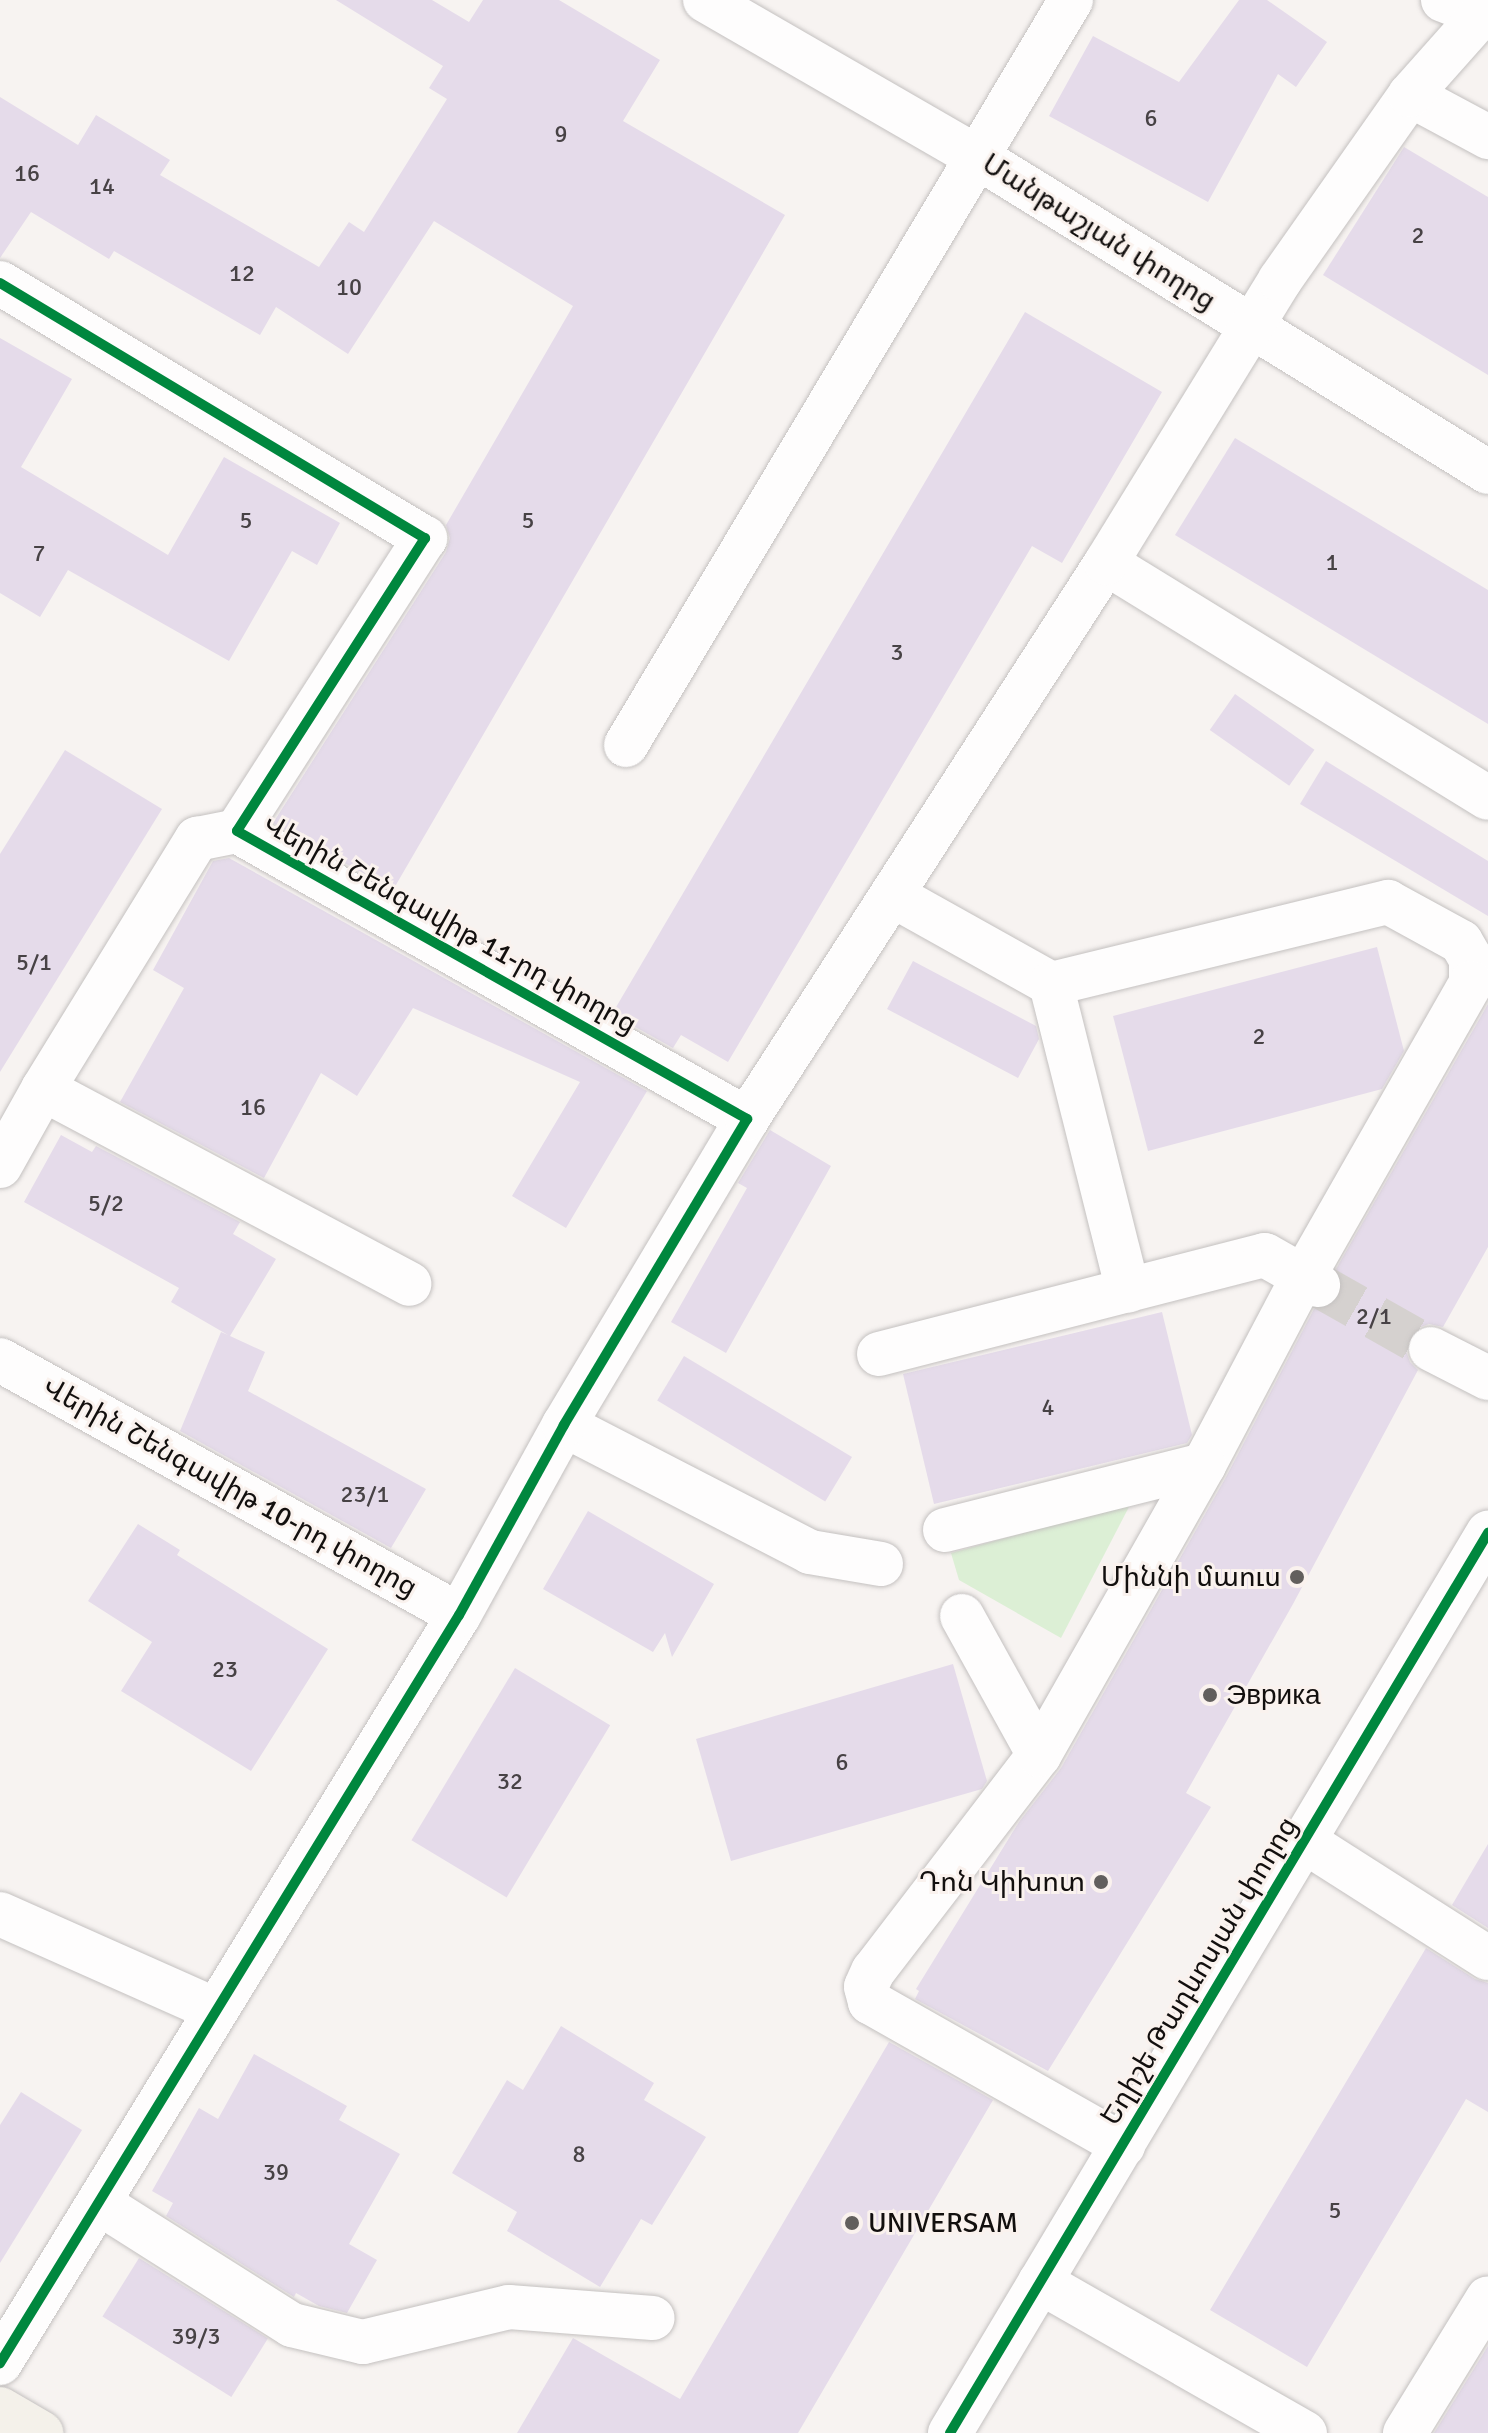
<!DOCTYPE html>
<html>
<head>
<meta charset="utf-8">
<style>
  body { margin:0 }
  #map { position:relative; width:1488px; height:2433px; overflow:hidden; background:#f7f3f1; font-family:Signika,"Noto Sans Armenian",sans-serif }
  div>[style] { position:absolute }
  .green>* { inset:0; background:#dcefd5 }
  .building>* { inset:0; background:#e5dbea; transform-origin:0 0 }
  .minor-tunnel>* { height:44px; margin-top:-22px; transform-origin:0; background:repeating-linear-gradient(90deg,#d5d1cf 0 44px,transparent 0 66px) }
  .roads { filter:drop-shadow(0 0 2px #c4c1c0) drop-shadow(0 0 2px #c4c1c0) }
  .minor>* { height:44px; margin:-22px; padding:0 22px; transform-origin:22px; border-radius:22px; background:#fefdfd }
  .major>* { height:44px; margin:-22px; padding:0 22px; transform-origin:22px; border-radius:22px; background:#f4f1ea }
  .cycleway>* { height:10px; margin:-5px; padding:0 5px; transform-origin:5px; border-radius:5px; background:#00873e }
  .dots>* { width:22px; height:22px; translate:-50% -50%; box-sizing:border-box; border:4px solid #faf2ee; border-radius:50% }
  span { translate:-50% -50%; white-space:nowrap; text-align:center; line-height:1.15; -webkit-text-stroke:6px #faf2ee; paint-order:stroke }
  .number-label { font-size:24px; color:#474245 }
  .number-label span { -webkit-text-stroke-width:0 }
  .street-label { font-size:28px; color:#120f0e }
  .poi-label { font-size:28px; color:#120f0e }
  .right { translate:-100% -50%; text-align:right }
  .left { translate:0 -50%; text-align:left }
</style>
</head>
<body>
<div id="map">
  <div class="green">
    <i style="clip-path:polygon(1131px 1503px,1061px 1638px,959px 1580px,951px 1553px)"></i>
  </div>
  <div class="building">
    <i style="clip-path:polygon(336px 0,432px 0,469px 22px,483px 0,559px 0,660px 60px,623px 121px,785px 215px,393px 890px,273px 823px,446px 552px,450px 538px,446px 525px,573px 306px,434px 221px,348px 354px,276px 307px,260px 335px,114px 251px,109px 259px,31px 212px,0 258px,0 97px,78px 145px,96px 115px,170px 160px,160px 175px,319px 267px,349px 222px,364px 232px,447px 99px,429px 88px,443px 66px)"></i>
    <i style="clip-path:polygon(1239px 0,1267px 0,1327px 42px,1296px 87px,1278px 74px,1208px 202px,1049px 116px,1093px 36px,1179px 82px)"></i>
    <i style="clip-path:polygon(1404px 147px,1488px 197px,1488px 375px,1323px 275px)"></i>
    <i style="clip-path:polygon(1025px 312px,1162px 392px,1062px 563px,1032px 546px,728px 1062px,681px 1035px,673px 1048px,612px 1014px)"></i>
    <i style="clip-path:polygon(0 338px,72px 379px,21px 467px,168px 555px,224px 457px,340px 523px,317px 565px,292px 551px,229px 661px,68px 570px,40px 617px,0 593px)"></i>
    <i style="clip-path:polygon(1235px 438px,1488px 590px,1488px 724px,1175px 535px)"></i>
    <i style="left:1235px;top:694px;width:97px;height:44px;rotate:35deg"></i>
    <i style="clip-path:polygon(65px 750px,162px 809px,0 1072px,0 854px)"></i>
    <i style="clip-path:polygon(1326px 761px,1488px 861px,1488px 916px,1300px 804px)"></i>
    <i style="clip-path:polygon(229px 858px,647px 1091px,566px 1228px,512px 1196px,580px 1082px,413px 1008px,357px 1096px,321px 1073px,264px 1178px,120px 1102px,184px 988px,153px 970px,213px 861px)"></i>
    <i style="clip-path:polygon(1377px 947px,1404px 1051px,1382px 1089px,1148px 1151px,1113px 1016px)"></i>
    <i style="clip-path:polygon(913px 961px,1036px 1026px,1039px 1039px,1018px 1078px,887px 1009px)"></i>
    <i style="clip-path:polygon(1488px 1004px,1488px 1247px,1443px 1327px,1429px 1324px,1418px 1328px,1409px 1337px,1406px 1351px,1410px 1362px,1418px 1370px,1293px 1604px,1186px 1793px,1211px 1807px,1048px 2071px,915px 1999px,919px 1991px,916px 1989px,1019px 1822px,1061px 1768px,1226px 1477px,1314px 1309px,1330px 1307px,1339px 1298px,1343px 1284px,1336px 1269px)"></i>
    <i style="clip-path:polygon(770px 1130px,831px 1166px,726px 1353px,671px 1322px,747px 1188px,738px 1183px)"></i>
    <i style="clip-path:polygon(61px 1135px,92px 1152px,96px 1146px,240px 1222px,233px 1234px,276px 1259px,230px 1336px,265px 1352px,248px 1391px,426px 1489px,391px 1548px,180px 1431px,221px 1332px,228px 1335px,171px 1302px,179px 1288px,24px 1202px)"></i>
    <i style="clip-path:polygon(1162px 1312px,1192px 1435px,1187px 1443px,934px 1504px,903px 1374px)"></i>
    <i style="left:684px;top:1356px;width:196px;height:52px;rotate:31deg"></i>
    <i style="clip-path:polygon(588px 1511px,714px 1584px,672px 1657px,665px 1633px,653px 1652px,543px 1589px)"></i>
    <i style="clip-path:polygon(138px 1524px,180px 1550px,177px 1555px,328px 1649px,251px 1771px,121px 1691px,152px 1642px,88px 1601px)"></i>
    <i style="clip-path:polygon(953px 1664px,987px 1781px,982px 1789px,731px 1861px,696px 1739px)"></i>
    <i style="left:515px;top:1668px;width:111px;height:201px;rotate:31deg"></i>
    <i style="clip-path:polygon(1488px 1844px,1488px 1928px,1452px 1905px)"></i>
    <i style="clip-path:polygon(1426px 1948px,1475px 1979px,1488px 1983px,1488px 2112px,1466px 2099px,1307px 2367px,1210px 2310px)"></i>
    <i style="clip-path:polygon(561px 2026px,654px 2083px,644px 2100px,706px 2137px,652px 2225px,641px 2219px,600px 2287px,507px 2231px,517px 2212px,452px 2173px,507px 2080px,523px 2090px)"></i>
    <i style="clip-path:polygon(889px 2042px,993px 2100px,798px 2433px,517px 2433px,573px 2338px,680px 2399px)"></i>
    <i style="clip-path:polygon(254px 2054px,347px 2106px,339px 2120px,400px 2154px,349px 2244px,377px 2260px,347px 2313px,319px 2306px,296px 2293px,294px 2297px,166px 2216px,173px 2203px,152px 2191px,199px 2108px,218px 2119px)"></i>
    <i style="clip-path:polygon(21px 2092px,82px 2130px,0 2263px,0 2125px)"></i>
    <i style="left:139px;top:2258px;width:152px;height:69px;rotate:32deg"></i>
    <i style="clip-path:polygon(1488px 2346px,1488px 2433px,1434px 2433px)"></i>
  </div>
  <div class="minor-tunnel">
    <i style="left:1318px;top:1285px;width:130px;rotate:29.5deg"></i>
  </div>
  <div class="roads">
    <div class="minor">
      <i style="left:705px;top:0;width:316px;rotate:30deg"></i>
      <i style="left:979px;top:158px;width:598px;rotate:31.67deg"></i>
      <i style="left:1443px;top:0;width:48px;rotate:20.7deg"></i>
      <i style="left:1410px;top:95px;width:89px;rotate:28.3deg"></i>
      <i style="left:0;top:283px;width:496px;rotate:31deg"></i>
      <i style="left:425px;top:538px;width:348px;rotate:122.7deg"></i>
      <i style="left:237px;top:831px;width:586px;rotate:29.45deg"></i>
      <i style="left:1106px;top:563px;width:448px;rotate:31.6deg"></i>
      <i style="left:626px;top:745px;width:868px;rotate:-59.15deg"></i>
      <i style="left:892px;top:895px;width:182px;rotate:29.2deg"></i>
      <i style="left:1051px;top:984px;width:316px;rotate:75.9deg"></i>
      <i style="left:1051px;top:984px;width:347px;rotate:-13.7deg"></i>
      <i style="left:1388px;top:902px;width:83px;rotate:28.7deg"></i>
      <i style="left:1461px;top:942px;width:20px;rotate:60deg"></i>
      <i style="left:1471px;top:959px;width:24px;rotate:90deg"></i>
      <i style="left:1471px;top:983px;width:339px;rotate:119.7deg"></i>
      <i style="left:1303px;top:1277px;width:212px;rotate:117.8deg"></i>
      <i style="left:1204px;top:1465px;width:334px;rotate:119.6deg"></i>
      <i style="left:1039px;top:1755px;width:272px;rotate:127.5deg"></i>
      <i style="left:873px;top:1971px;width:17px;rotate:114deg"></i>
      <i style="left:866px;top:1987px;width:16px;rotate:75deg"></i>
      <i style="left:870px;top:2002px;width:291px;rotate:29.5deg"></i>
      <i style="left:43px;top:1089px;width:415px;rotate:28deg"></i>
      <i style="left:0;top:1166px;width:88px;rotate:-60.8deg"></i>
      <i style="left:43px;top:1089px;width:294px;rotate:-58.4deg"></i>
      <i style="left:197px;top:839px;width:41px;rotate:-11.3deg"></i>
      <i style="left:1431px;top:1349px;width:64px;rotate:27deg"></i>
      <i style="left:879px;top:1354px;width:398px;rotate:-14.4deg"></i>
      <i style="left:1265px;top:1255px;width:61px;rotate:29.5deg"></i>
      <i style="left:0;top:1360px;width:525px;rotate:29.05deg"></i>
      <i style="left:564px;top:1425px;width:277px;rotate:27.3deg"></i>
      <i style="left:810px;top:1552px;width:72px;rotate:9.6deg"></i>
      <i style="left:945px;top:1530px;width:267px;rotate:-14.1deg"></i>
      <i style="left:962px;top:1616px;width:159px;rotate:61deg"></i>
      <i style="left:1304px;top:1841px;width:218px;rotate:32.5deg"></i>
      <i style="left:0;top:1914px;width:236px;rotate:24deg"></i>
      <i style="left:99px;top:2203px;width:228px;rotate:32.3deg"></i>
      <i style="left:292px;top:2325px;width:73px;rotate:13.5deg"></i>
      <i style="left:363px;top:2342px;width:150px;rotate:-13.5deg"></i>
      <i style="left:509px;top:2307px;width:144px;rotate:4.4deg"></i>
      <i style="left:1040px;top:2282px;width:305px;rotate:29.7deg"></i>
      <i style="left:0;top:2363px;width:878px;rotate:-58.47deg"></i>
      <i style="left:459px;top:1615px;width:217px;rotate:-61.1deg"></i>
      <i style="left:564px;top:1425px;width:357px;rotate:-59.1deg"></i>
      <i style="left:747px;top:1119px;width:662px;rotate:-57.15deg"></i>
      <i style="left:1106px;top:563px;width:332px;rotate:-58.4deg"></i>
      <i style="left:1280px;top:280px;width:226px;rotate:-54.9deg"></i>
      <i style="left:1410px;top:95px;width:108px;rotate:-48.4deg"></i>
      <i style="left:950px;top:2433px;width:1049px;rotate:-59.13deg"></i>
      <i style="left:1405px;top:2433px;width:158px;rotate:-58.4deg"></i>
    </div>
    <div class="major">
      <i style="left:0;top:2409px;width:48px;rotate:30.3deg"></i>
    </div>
  </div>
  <div class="cycleway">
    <i style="left:0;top:283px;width:496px;rotate:31deg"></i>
    <i style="left:425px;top:538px;width:348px;rotate:122.7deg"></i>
    <i style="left:237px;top:831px;width:586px;rotate:29.45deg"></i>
    <i style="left:747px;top:1119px;width:357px;rotate:120.9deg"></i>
    <i style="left:564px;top:1425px;width:217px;rotate:118.9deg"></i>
    <i style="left:459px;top:1615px;width:878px;rotate:121.53deg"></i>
    <i style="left:950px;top:2433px;width:1049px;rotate:-59.13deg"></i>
  </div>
  <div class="dots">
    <i style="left:1297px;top:1577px;background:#625f5d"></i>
    <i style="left:1210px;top:1695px;background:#625f5d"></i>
    <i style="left:1101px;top:1882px;background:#625f5d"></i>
    <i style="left:852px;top:2223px;background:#625f5d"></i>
  </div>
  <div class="number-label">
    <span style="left:1151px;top:119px">6</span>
    <span style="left:561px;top:135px">9</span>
    <span style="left:27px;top:174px">16</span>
    <span style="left:102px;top:187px">14</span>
    <span style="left:1418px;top:236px">2</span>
    <span style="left:242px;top:274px">12</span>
    <span style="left:349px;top:288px">10</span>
    <span style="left:246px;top:521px">5</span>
    <span style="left:528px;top:521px">5</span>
    <span style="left:39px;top:554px">7</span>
    <span style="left:1332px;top:563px">1</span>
    <span style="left:897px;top:653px">3</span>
    <span style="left:34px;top:963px">5/1</span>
    <span style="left:1259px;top:1037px">2</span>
    <span style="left:253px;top:1108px">16</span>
    <span style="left:106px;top:1204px">5/2</span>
    <span style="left:1374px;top:1317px">2/1</span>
    <span style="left:1048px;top:1408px">4</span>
    <span style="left:365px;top:1495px">23/1</span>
    <span style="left:225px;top:1670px">23</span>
    <span style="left:842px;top:1763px">6</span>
    <span style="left:510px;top:1782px">32</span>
    <span style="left:579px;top:2155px">8</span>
    <span style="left:276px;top:2173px">39</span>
    <span style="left:1335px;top:2211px">5</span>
    <span style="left:196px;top:2337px">39/3</span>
  </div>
  <div class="street-label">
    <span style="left:1099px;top:232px;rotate:32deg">Մանթաշյան փողոց</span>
    <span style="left:450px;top:924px;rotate:29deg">Վերին Շենգավիթ 11-րդ փողոց</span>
    <span style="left:230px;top:1487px;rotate:29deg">Վերին Շենգավիթ 10-րդ փողոց</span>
    <span style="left:1199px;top:1971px;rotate:-59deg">Եղիշե Թադևոսյան փողոց</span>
  </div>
  <div class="poi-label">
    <span class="right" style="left:1281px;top:1577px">Միննի մաուս</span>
    <span class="left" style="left:1226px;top:1695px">Эврика</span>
    <span class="right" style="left:1085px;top:1882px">Դոն Կիխոտ</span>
    <span class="left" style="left:868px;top:2223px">UNIVERSAM</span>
  </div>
</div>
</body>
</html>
